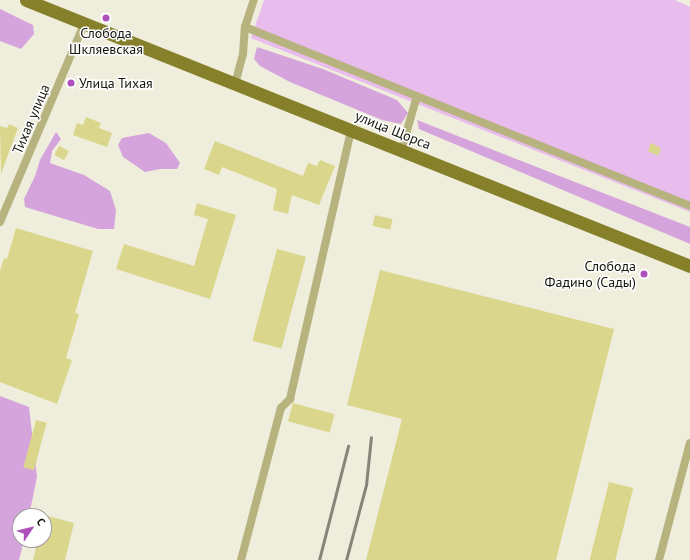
<!DOCTYPE html>
<html>
<head>
<meta charset="utf-8">
<style>
  body { margin:0 }
  #map { position:relative; width:690px; height:560px; overflow:hidden; background:#efeedc; font-family:"PT Sans",sans-serif }
  div>[style] { position:absolute }
  .green>* { inset:0; background:#e9bcee }
  .forest>* { inset:0; background:#d6a4dc }
  .building>* { inset:0; background:#dad68b; transform-origin:0 0 }
  .street>* { height:8px; margin:-4px; padding:0 4px; transform-origin:4px; border-radius:4px; background:#b6b37f }
  .primary>* { height:13px; margin:-6.5px; padding:0 6.5px; transform-origin:6.5px; border-radius:6.5px; background:#86802a }
  .rail>* { height:3px; margin:-1.5px; padding:0 1.5px; transform-origin:1.5px; border-radius:1.5px; background:#868579 }
  .dots>* { width:11px; height:11px; translate:-50% -50%; box-sizing:border-box; border:2px solid #fff; border-radius:50% }
  span { translate:-50% -50%; white-space:nowrap; text-align:center; line-height:1.15; -webkit-text-stroke:3px #fff; paint-order:stroke }
  .poi-label { font-size:14px; color:#16150f }
  .left { translate:0 -50%; text-align:left }
  .right { translate:-100% -50%; text-align:right }
  .street-label { font-size:14px; color:#16150f }
  .north { position:absolute; left:12px; top:508px; width:40px; height:40px; box-sizing:border-box; background:#fff; border:1px solid #a2a19f; border-radius:50%; rotate:55deg; font-size:11px; font-weight:700; line-height:16px; text-align:center; color:#16150f }
  .north::after { content:''; display:block; margin:auto; width:14px; height:18px; background:#af51bb; clip-path:polygon(50% 0,100% 100%,50% 72%,0 100%) }
</style>
</head>
<body>
<div id="map">
  <div class="green">
    <i style="clip-path:polygon(264px 0,675px 0,690px 7px,690px 212px,251px 38px)"></i>
  </div>
  <div class="forest">
    <i style="clip-path:polygon(0 9px,33px 25px,34px 34px,21px 49px,0 41px)"></i>
    <i style="clip-path:polygon(257px 47px,323px 69px,397px 100px,408px 113px,401px 124px,382px 120px,290px 82px,260px 66px,254px 59px)"></i>
    <i style="clip-path:polygon(417px 120px,690px 227px,690px 244px,419px 129px)"></i>
    <i style="clip-path:polygon(56px 132px,61px 139px,52px 151px,50px 163px,84px 175px,110px 191px,116px 210px,114px 229px,98px 229px,25px 207px,24px 199px,35px 176px,40px 160px)"></i>
    <i style="clip-path:polygon(149px 133px,166px 143px,180px 163px,177px 169px,160px 169px,145px 172px,123px 157px,118px 145px,122px 138px)"></i>
    <i style="clip-path:polygon(0 396px,29px 407px,37px 477px,29px 516px,20px 516px,20px 540px,24px 540px,19px 560px,0 560px)"></i>
  </div>
  <div class="building">
    <i style="clip-path:polygon(86px 117px,101px 123px,99px 128px,112px 133px,107px 147px,73px 135px,77px 123px,83px 125px)"></i>
    <i style="clip-path:polygon(9px 124px,18px 128px,1px 174px,0 126px,7px 128px)"></i>
    <i style="clip-path:polygon(215px 141px,303px 176px,308px 163px,317px 166px,320px 160px,335px 166px,319px 205px,292px 195px,288px 214px,273px 210px,277px 189px,222px 167px,219px 175px,204px 169px)"></i>
    <i style="clip-path:polygon(651px 143px,661px 148px,658px 156px,648px 151px)"></i>
    <i style="left:59px;top:146px;width:11px;height:10px;rotate:27deg"></i>
    <i style="clip-path:polygon(197px 203px,236px 215px,210px 299px,116px 269px,124px 244px,194px 266px,208px 219px,194px 215px)"></i>
    <i style="left:375px;top:215px;width:18px;height:11px;rotate:13deg"></i>
    <i style="clip-path:polygon(16px 228px,93px 251px,75px 313px,79px 314px,66px 358px,72px 360px,57px 404px,0 382px,0 271px,4px 258px,7px 259px)"></i>
    <i style="left:277px;top:249px;width:30px;height:95px;rotate:15deg"></i>
    <i style="clip-path:polygon(380px 270px,614px 329px,556px 560px,366px 560px,402px 419px,347px 405px)"></i>
    <i style="left:293px;top:403px;width:43px;height:19px;rotate:15deg"></i>
    <i style="left:36px;top:420px;width:11px;height:49px;rotate:15deg"></i>
    <i style="left:609px;top:482px;width:25px;height:81px;rotate:14deg"></i>
    <i style="clip-path:polygon(44px 515px,74px 523px,65px 560px,33px 560px,38px 540px,44px 540px)"></i>
  </div>
  <div class="street">
    <i style="left:245px;top:27px;width:28px;rotate:-72deg"></i>
    <i style="left:235px;top:84px;width:31px;rotate:-75deg"></i>
    <i style="left:243px;top:54px;width:27px;rotate:-86deg"></i>
    <i style="left:245px;top:27px;width:480px;rotate:21.9deg"></i>
    <i style="left:401px;top:151px;width:57px;rotate:-73.8deg"></i>
    <i style="left:0;top:222px;width:215px;rotate:-67deg"></i>
    <i style="left:241px;top:560px;width:157px;rotate:-75.3deg"></i>
    <i style="left:281px;top:408px;width:13px;rotate:-45deg"></i>
    <i style="left:290px;top:399px;width:275px;rotate:-77.2deg"></i>
    <i style="left:659px;top:560px;width:121px;rotate:-75.2deg"></i>
  </div>
  <div class="primary">
    <i style="left:26px;top:0;width:715px;rotate:21.83deg"></i>
  </div>
  <div class="rail">
    <i style="left:319px;top:560px;width:118px;rotate:-75.7deg"></i>
    <i style="left:346px;top:560px;width:78px;rotate:-75.1deg"></i>
    <i style="left:366px;top:485px;width:48px;rotate:-84.1deg"></i>
  </div>
  <div class="dots">
    <i style="left:106px;top:18px;background:#af51bb"></i>
    <i style="left:71px;top:83px;background:#af51bb"></i>
    <i style="left:644px;top:274px;background:#af51bb"></i>
  </div>
  <div class="poi-label">
    <span style="left:106px;top:41px">Слобода<br>Шкляевская</span>
    <span class="left" style="left:79px;top:83px">Улица Тихая</span>
    <span class="right" style="left:636px;top:274px">Слобода<br>Фадино (Сады)</span>
  </div>
  <div class="street-label">
    <span style="left:31px;top:119px;rotate:-67deg">Тихая улица</span>
    <span style="left:393px;top:130px;rotate:22deg">улица Щорса</span>
  </div>
  <div class="north">С</div>
</div>
</body>
</html>
